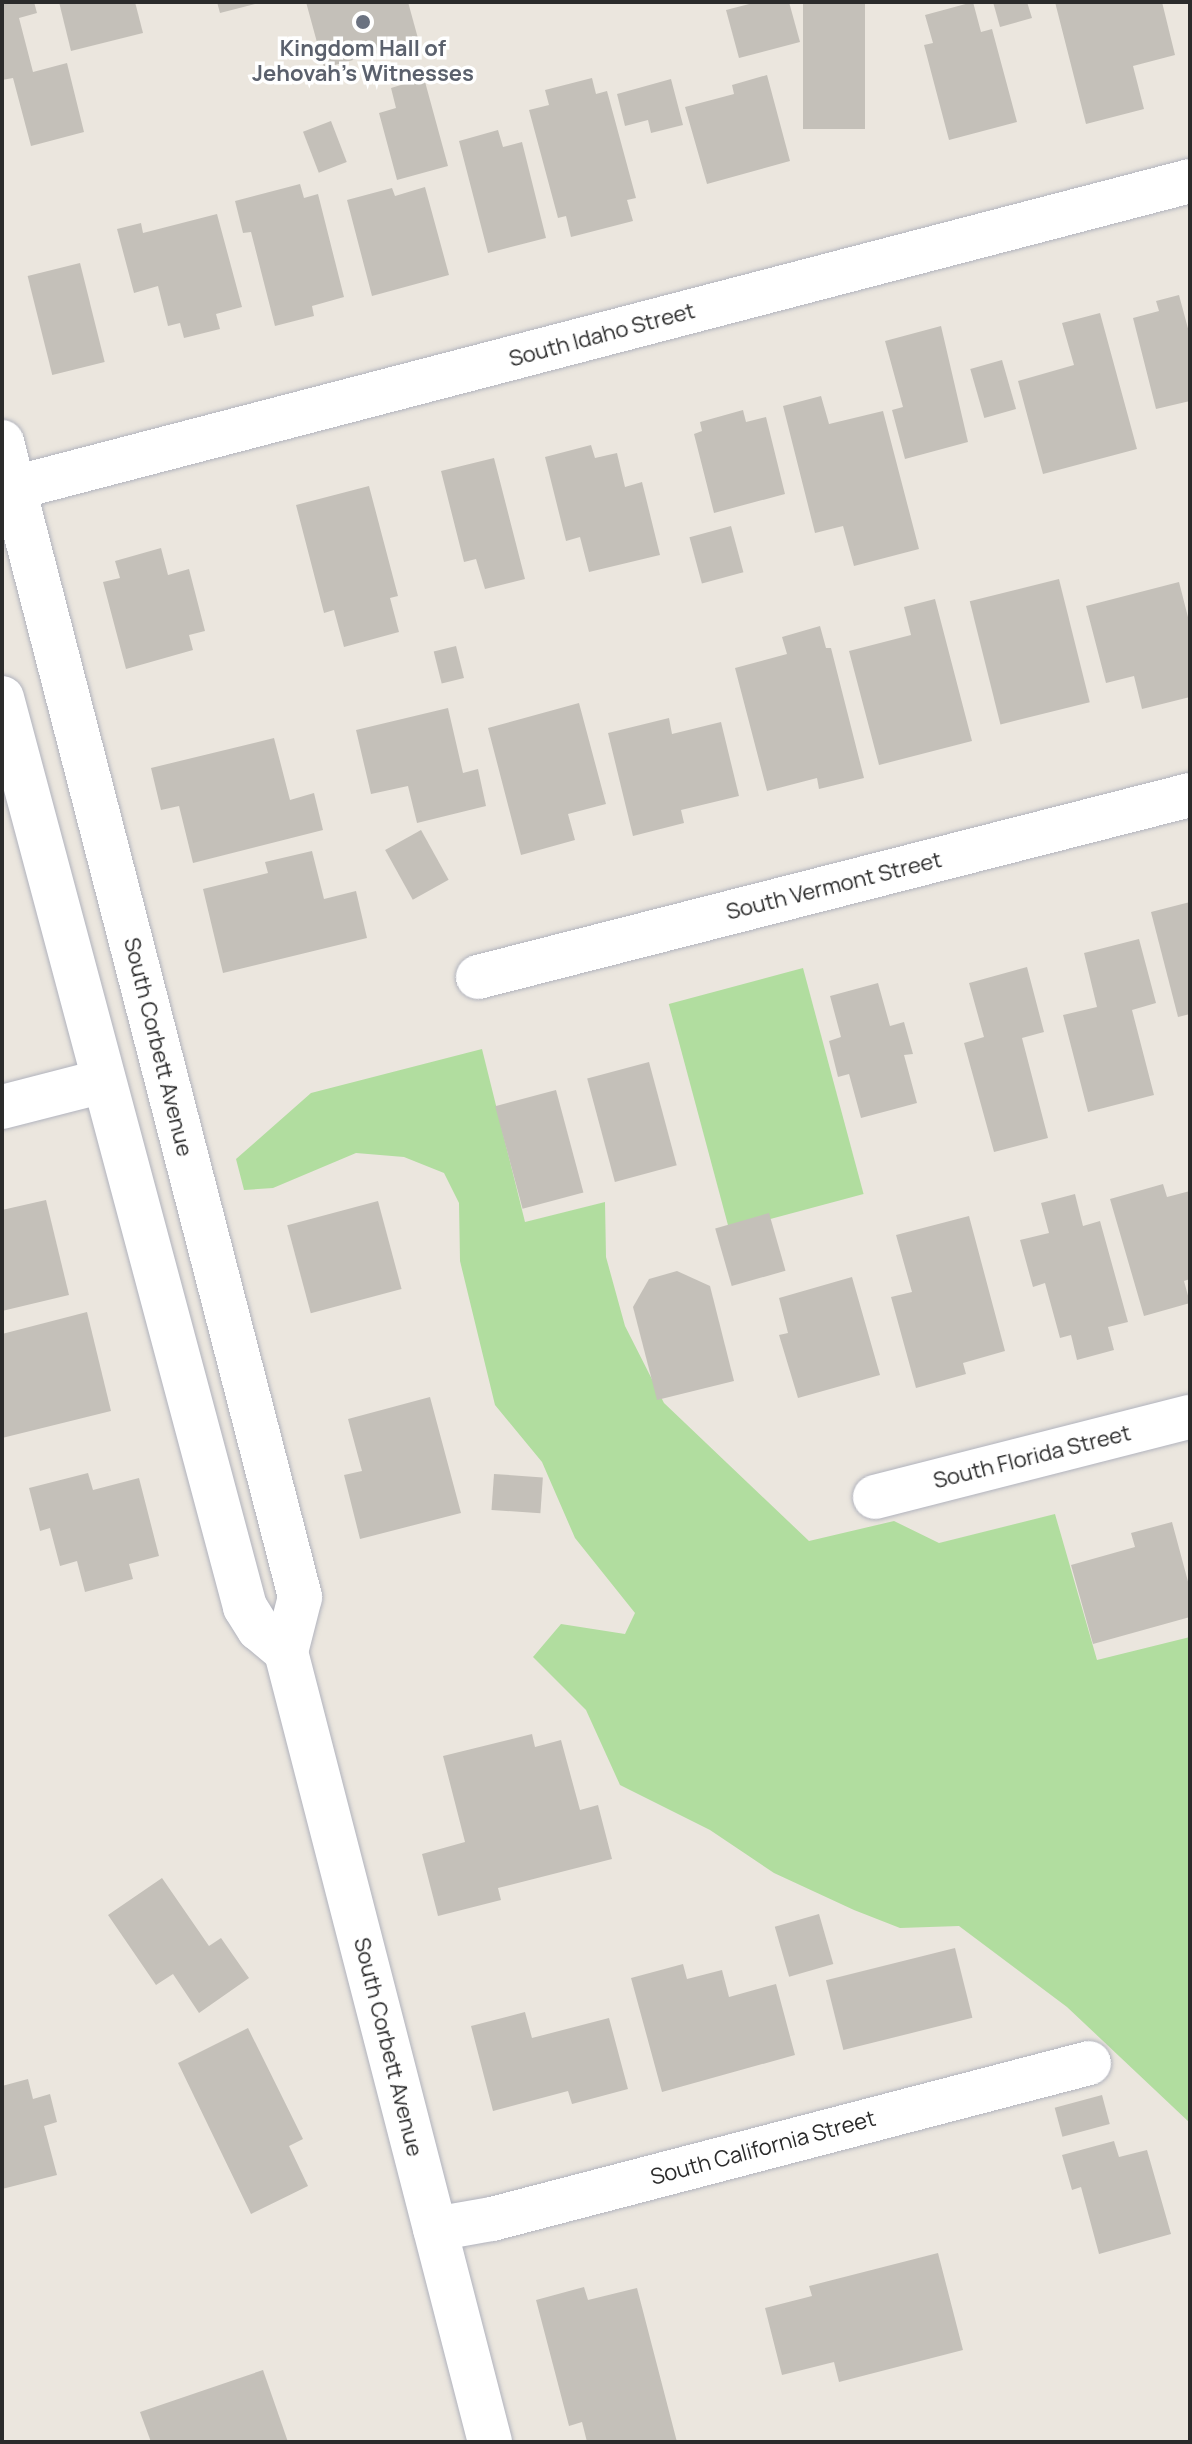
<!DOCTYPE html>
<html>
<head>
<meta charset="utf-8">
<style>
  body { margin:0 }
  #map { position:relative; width:1192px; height:2444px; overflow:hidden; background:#ebe6de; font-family:Manrope,sans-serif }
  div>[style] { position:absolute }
  .green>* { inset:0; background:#b1dd9f; transform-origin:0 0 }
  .building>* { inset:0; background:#c4c0b9; transform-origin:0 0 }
  .roads { filter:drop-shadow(0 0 2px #b1b3bd) drop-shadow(0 0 2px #b1b3bd) }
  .street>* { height:44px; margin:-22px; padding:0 22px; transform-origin:22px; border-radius:22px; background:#fff }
  .dots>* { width:22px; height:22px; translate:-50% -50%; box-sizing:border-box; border:4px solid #fff; border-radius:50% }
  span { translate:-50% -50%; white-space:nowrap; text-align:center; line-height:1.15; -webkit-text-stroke:7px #fff; paint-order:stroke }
  .worship-label { font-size:22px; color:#5b616d; font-weight:700 }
  .street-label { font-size:22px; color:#2b2b2b }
  .frame { position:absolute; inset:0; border:4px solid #2b2b2b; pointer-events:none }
</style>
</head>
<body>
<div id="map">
  <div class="green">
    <i style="left:803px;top:968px;width:234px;height:139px;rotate:75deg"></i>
    <i style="clip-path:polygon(482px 1049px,525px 1222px,605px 1202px,606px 1257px,625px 1326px,664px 1403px,809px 1541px,894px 1521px,939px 1543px,1055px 1514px,1097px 1660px,1190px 1637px,1190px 2123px,1067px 2007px,959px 1926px,900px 1928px,854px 1910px,774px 1873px,710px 1830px,620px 1785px,586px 1710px,533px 1657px,561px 1624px,625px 1634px,635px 1613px,575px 1538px,542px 1462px,495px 1405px,460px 1261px,459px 1203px,444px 1173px,404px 1157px,356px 1153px,273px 1188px,244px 1190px,236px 1159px,311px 1093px)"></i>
  </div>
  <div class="building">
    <i style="clip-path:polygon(2px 2px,34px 2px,37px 13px,19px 18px,33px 72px,67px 63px,84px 132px,31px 146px,13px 78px,2px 80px)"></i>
    <i style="clip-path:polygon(59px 2px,135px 2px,143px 33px,71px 51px)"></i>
    <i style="clip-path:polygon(217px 2px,259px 2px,259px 3px,220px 13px)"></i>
    <i style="clip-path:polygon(306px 2px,408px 2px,419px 42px,324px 68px)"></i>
    <i style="clip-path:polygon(757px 2px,789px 2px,800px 42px,739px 58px,726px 10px)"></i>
    <i style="left:803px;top:2px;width:62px;height:127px"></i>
    <i style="clip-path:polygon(973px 2px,981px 32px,992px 29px,1017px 122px,949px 140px,924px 45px,933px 43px,925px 15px)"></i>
    <i style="clip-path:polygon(993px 2px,1027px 2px,1032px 18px,1000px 27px)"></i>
    <i style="clip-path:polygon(1055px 2px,1162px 2px,1175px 55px,1133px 66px,1144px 109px,1086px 124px)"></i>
    <i style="clip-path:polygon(767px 75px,790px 161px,707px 184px,685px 107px,734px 94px,732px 85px)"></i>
    <i style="clip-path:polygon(424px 78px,448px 166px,397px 180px,379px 113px,396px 108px,391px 88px)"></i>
    <i style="clip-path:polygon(592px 78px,596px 94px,607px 91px,636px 198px,627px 200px,633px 221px,571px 237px,566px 216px,558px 218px,529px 110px,549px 105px,545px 90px)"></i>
    <i style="clip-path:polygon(671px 79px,683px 125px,651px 133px,648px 120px,625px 126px,617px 94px)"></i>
    <i style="left:331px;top:121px;width:44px;height:30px;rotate:69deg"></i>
    <i style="clip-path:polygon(498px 130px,503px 147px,522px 142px,546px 238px,488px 253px,459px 141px)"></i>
    <i style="clip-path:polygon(300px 184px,304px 198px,318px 194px,344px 297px,312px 306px,314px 316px,275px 326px,251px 232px,243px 233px,235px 201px)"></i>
    <i style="clip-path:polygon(425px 187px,449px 275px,372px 296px,347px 200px,392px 188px,395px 196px)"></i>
    <i style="clip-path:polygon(217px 214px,242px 307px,216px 314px,220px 329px,184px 338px,180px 323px,168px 326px,158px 286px,134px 293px,117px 229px,141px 223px,143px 233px)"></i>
    <i style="left:80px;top:263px;width:102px;height:54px;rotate:76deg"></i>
    <i style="clip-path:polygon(1179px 295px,1190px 336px,1190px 401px,1156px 409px,1133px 318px,1159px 311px,1156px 301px)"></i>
    <i style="clip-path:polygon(1100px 313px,1137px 449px,1043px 474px,1018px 381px,1074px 365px,1062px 323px)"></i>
    <i style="clip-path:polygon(941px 326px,968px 442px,905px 459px,892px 410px,903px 407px,885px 341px)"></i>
    <i style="left:1002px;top:360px;width:51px;height:33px;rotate:74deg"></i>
    <i style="clip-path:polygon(821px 396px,829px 424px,883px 411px,919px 549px,854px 566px,843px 526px,815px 533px,783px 406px)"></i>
    <i style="clip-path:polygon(743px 410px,746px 422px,766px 417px,785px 494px,714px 513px,694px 434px,702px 431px,700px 422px)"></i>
    <i style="clip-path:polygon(591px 445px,595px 458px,617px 453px,625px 487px,642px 482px,660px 555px,589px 572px,580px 537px,566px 541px,545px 457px)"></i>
    <i style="clip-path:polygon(494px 458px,525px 579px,485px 589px,476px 559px,464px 562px,441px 471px)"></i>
    <i style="clip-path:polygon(369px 486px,398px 596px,390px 598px,399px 632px,344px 647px,334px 610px,324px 613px,296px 505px)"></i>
    <i style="left:731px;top:526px;width:48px;height:43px;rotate:75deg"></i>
    <i style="clip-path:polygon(161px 548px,168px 575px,189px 569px,205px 631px,189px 635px,193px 650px,126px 669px,103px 582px,120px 578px,115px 561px)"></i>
    <i style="left:1059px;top:579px;width:127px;height:92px;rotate:76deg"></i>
    <i style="clip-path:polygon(1179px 582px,1190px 625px,1190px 697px,1142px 709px,1134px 676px,1106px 683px,1086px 606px)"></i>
    <i style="clip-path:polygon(935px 599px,972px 741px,879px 765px,849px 651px,911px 635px,904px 607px)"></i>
    <i style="clip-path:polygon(820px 626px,826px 648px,831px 648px,864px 778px,819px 789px,817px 778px,767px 791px,735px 668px,787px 654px,782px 637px)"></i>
    <i style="left:456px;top:646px;width:33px;height:23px;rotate:76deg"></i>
    <i style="clip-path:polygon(579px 703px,606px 804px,568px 814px,575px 840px,521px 855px,488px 728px)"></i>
    <i style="clip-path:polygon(448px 708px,463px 773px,478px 769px,486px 806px,417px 823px,408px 786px,371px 794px,356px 730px)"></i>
    <i style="clip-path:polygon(669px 718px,672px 734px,721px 722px,739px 796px,681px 810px,684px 823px,633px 836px,608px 733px)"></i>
    <i style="clip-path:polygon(274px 738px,290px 800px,314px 793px,323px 830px,193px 863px,179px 806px,161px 810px,151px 768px)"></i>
    <i style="left:421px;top:830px;width:57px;height:41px;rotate:61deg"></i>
    <i style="clip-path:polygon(312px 851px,324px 899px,356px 891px,367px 938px,223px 973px,203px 889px,268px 873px,265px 862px)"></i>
    <i style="clip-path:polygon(1190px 902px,1190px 1014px,1178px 1017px,1151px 912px)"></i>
    <i style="clip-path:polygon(1139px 939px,1156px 1003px,1132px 1010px,1154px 1095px,1088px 1112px,1063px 1015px,1097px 1007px,1084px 953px)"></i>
    <i style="clip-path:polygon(1027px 967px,1044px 1032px,1022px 1038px,1048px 1138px,994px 1152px,964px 1043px,984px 1037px,969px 983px)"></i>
    <i style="clip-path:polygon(878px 983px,890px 1026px,904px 1022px,913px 1054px,904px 1055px,917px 1103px,861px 1118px,849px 1074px,838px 1077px,829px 1041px,841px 1037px,830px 996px)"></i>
    <i style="left:649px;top:1062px;width:107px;height:64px;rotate:75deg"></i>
    <i style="left:556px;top:1090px;width:106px;height:63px;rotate:75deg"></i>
    <i style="clip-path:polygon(1163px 1184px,1167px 1197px,1190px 1191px,1190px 1279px,1184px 1281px,1190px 1303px,1144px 1316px,1110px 1199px)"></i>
    <i style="clip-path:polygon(1075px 1194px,1083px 1226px,1100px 1221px,1128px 1322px,1108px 1327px,1114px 1350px,1077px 1360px,1071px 1335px,1060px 1338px,1045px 1283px,1033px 1287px,1020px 1240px,1049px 1233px,1041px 1203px)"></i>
    <i style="clip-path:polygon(46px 1200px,69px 1295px,2px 1311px,2px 1210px)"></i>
    <i style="left:378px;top:1201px;width:91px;height:94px;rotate:75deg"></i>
    <i style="left:769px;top:1213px;width:60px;height:56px;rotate:74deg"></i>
    <i style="clip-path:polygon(969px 1216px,1005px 1351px,963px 1363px,966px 1374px,916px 1388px,891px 1297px,912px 1292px,896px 1235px)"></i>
    <i style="clip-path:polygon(677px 1271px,710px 1286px,734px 1381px,657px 1400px,633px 1307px,649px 1279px)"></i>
    <i style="clip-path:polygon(852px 1277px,880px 1375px,798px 1398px,779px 1335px,788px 1333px,779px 1298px)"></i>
    <i style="clip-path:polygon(87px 1312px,111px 1411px,2px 1438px,2px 1334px)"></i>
    <i style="clip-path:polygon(430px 1397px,461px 1513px,360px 1539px,344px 1475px,362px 1471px,348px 1419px)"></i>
    <i style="clip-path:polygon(88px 1473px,93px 1490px,139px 1478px,159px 1556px,129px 1564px,133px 1579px,85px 1592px,77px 1561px,60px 1566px,50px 1528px,40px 1531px,29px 1488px)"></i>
    <i style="left:494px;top:1474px;width:49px;height:36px;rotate:4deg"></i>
    <i style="clip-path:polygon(1172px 1522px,1190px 1589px,1190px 1617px,1093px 1644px,1071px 1565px,1135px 1547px,1131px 1533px)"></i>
    <i style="clip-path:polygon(532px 1734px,535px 1747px,561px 1740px,580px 1810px,598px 1805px,612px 1859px,498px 1888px,501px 1900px,438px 1916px,422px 1854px,465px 1842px,443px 1756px)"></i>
    <i style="clip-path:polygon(162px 1878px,209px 1946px,221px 1938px,249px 1978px,199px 2013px,173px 1974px,156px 1985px,108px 1915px)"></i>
    <i style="left:819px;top:1914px;width:52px;height:46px;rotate:74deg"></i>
    <i style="left:955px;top:1948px;width:72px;height:133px;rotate:76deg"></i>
    <i style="clip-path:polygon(683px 1964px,687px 1979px,722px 1970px,729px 1997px,776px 1984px,795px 2055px,662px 2092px,631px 1978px)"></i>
    <i style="clip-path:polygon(525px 2012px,532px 2038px,609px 2018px,628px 2089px,572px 2104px,568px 2091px,493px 2111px,471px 2026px)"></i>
    <i style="clip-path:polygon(248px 2028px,303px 2139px,289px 2146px,308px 2186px,251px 2214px,178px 2063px)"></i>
    <i style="clip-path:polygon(28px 2079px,33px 2099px,50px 2094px,57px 2122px,44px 2126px,57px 2175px,2px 2189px,2px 2086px)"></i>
    <i style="left:1102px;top:2095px;width:30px;height:49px;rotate:75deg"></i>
    <i style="clip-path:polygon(1114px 2141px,1119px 2157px,1147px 2150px,1171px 2234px,1099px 2254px,1081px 2187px,1072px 2190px,1062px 2155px)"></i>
    <i style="clip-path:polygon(938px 2253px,963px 2350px,839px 2382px,834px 2362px,782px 2375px,765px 2308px,812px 2296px,809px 2286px)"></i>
    <i style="clip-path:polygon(584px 2287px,588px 2300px,637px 2288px,677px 2442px,587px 2442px,582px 2422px,569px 2426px,536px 2300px)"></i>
    <i style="clip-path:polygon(263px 2370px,288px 2442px,151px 2442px,140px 2412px)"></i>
  </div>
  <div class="roads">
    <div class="street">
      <i style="left:2px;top:442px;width:1193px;rotate:75.53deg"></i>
      <i style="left:300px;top:1597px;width:57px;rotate:104.3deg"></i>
      <i style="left:286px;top:1652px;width:816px;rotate:75.52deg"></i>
      <i style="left:14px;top:488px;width:1215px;rotate:-14.63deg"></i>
      <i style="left:2px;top:698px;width:941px;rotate:75.03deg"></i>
      <i style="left:245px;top:1607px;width:26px;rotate:58deg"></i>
      <i style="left:259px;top:1629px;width:35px;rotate:40deg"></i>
      <i style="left:478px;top:977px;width:735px;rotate:-14.34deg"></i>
      <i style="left:2px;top:1107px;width:104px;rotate:-14.4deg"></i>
      <i style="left:875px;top:1497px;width:325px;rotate:-14.3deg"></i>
      <i style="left:435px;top:2229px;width:58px;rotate:-10deg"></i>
      <i style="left:492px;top:2219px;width:617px;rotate:-14.64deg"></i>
    </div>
  </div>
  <div class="dots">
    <i style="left:363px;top:22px;background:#6b7280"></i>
  </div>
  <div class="worship-label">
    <span style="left:363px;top:61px">Kingdom Hall of<br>Jehovah's Witnesses</span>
  </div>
  <div class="street-label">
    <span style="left:602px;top:335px;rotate:-15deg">South Idaho Street</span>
    <span style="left:834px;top:886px;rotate:-14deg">South Vermont Street</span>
    <span style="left:158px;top:1047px;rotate:76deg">South Corbett Avenue</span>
    <span style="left:1032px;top:1457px;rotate:-14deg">South Florida Street</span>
    <span style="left:388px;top:2047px;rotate:76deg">South Corbett Avenue</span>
    <span style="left:763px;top:2148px;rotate:-15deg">South California Street</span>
  </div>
  <div class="frame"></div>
</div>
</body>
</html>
